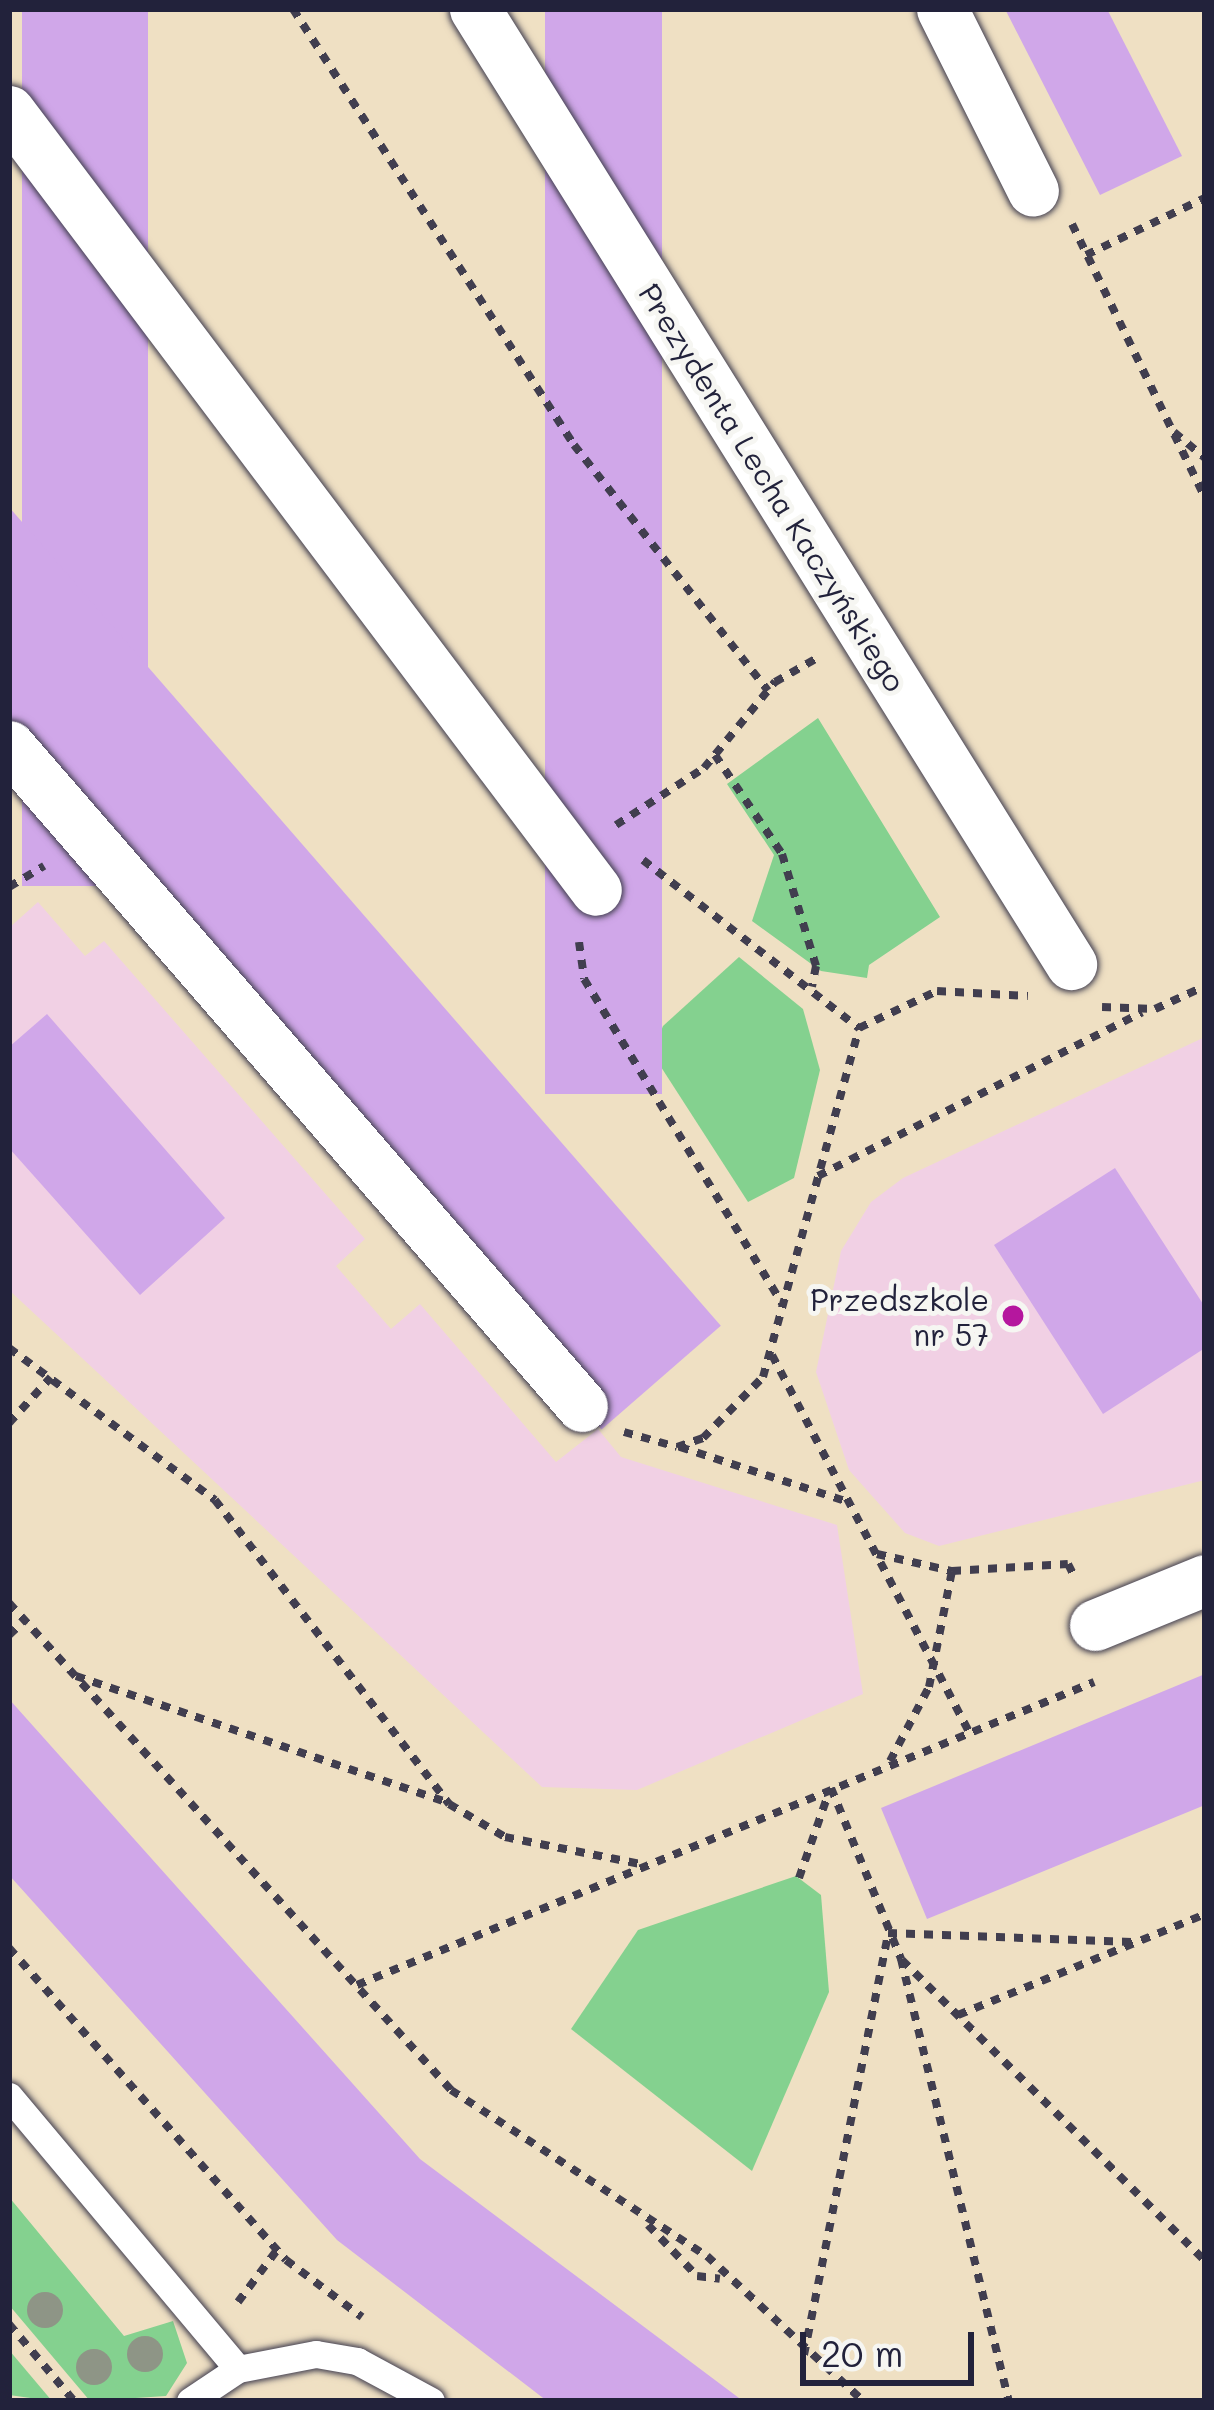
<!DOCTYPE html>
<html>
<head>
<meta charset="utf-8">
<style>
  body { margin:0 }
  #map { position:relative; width:1214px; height:2410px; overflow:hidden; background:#efe0c3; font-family:Mali,sans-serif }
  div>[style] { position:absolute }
  .built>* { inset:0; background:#f1d0e4 }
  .green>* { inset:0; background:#84d18f }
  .building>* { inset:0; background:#d0a7e9; transform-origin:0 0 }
  .path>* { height:8px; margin-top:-4px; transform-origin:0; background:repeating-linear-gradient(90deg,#413e4f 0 9px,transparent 0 18px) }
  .roads { filter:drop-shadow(0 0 3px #413e4f) drop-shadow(0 0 3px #413e4f) }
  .lane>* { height:27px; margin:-13.5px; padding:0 13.5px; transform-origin:13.5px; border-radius:13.5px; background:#fff }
  .street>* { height:51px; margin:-25.5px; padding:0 25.5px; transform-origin:25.5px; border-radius:25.5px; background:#fff }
  .trees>* { width:36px; height:36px; margin:-18px; border-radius:50%; background:#8e9586 }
  .dots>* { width:33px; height:33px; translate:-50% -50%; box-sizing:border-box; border:6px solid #f6f6f2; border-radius:50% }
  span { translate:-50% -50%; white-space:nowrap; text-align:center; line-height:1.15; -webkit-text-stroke:10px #f6f6f2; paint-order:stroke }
  .street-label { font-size:30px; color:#22223b }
  .poi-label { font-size:30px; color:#22223b }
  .right { translate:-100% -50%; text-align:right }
  .frame { position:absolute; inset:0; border:12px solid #22223b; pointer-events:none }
  .scale { position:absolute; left:800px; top:2332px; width:174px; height:54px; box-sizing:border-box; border:6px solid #22223b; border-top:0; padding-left:15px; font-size:36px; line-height:42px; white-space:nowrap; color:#22223b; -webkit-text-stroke:9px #f6f6f2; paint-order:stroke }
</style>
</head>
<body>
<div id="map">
  <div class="built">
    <i style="clip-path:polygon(38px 902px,85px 956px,104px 941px,365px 1239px,336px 1266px,391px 1329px,420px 1304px,556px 1462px,598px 1429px,621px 1457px,837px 1525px,863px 1694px,637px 1790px,542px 1787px,9px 1290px,9px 928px)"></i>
    <i style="clip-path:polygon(1205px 1037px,1205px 1480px,939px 1546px,905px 1533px,849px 1470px,816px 1372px,841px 1251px,871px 1202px,903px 1178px)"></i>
  </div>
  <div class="green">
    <i style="clip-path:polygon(818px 718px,940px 917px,869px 965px,867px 978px,821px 971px,752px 921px,774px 855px,727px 784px)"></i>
    <i style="clip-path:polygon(739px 957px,803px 1009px,820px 1070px,794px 1178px,748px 1202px,652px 1053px,663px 1026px)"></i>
    <i style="clip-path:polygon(796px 1876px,821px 1895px,829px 1992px,752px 2171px,571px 2029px,638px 1930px)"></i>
    <i style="clip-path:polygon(9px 2197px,124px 2336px,173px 2321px,187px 2363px,166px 2396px,90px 2401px,9px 2305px)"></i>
    <i style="clip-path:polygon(9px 2350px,52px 2401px,9px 2395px)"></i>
  </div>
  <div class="building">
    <i style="left:22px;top:9px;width:126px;height:877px"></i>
    <i style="left:545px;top:9px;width:117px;height:1085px"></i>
    <i style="clip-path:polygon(1005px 9px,1107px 9px,1182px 156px,1100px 195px)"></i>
    <i style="left:9px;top:507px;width:1085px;height:158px;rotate:49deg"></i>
    <i style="clip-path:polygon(47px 1014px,225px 1218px,140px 1295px,9px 1148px,9px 1047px)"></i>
    <i style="clip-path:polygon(1115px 1168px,1205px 1307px,1205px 1348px,1103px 1414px,994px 1245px)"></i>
    <i style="clip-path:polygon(1205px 1674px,1205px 1805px,927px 1919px,881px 1808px)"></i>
    <i style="clip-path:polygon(9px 1699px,420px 2159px,743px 2401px,547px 2401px,337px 2240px,9px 1875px)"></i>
  </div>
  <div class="path">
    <i style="left:293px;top:9px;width:519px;rotate:57.2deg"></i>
    <i style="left:574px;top:445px;width:313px;rotate:51.7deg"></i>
    <i style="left:1072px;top:224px;width:305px;rotate:64.1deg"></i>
    <i style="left:1086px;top:255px;width:132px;rotate:-25.6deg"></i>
    <i style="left:1174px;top:432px;width:40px;rotate:40deg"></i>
    <i style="left:715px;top:755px;width:120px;rotate:55.9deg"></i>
    <i style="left:782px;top:854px;width:117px;rotate:73.1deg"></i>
    <i style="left:816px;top:966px;width:21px;rotate:101deg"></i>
    <i style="left:616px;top:825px;width:105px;rotate:-32.9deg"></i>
    <i style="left:704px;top:768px;width:112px;rotate:-50.5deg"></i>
    <i style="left:775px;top:682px;width:51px;rotate:-29.6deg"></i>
    <i style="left:643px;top:860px;width:274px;rotate:37.9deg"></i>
    <i style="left:9px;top:887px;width:41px;rotate:-31deg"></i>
    <i style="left:579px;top:942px;width:37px;rotate:82deg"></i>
    <i style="left:584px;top:979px;width:380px;rotate:58.6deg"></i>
    <i style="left:1102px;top:1007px;width:53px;rotate:2.2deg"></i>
    <i style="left:1155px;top:1009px;width:55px;rotate:-24.7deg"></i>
    <i style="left:818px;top:1176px;width:363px;rotate:-26.8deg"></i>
    <i style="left:9px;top:1348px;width:256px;rotate:36.4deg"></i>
    <i style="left:215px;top:1500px;width:384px;rotate:52.4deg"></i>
    <i style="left:449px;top:1804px;width:65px;rotate:30.5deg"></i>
    <i style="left:505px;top:1837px;width:138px;rotate:11.3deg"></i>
    <i style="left:772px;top:1355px;width:425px;rotate:62.4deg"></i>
    <i style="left:9px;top:1423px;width:62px;rotate:-47.6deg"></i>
    <i style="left:624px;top:1432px;width:55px;rotate:15.8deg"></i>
    <i style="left:677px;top:1447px;width:28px;rotate:-19deg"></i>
    <i style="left:703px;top:1438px;width:86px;rotate:-45.5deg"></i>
    <i style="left:763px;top:1377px;width:362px;rotate:-74.6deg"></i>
    <i style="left:859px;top:1028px;width:86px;rotate:-25.4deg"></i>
    <i style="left:937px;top:991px;width:91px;rotate:3.1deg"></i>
    <i style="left:680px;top:1447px;width:177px;rotate:18.1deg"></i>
    <i style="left:877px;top:1554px;width:77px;rotate:12.8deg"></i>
    <i style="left:952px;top:1571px;width:116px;rotate:-3.5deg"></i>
    <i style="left:1068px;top:1564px;width:13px;rotate:63deg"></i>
    <i style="left:9px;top:1603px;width:658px;rotate:47.77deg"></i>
    <i style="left:451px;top:2090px;width:305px;rotate:33deg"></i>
    <i style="left:707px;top:2256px;width:213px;rotate:42.9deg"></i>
    <i style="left:9px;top:1635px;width:22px;rotate:-43deg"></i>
    <i style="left:76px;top:1676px;width:393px;rotate:18.8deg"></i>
    <i style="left:890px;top:1761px;width:84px;rotate:-62.2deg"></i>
    <i style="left:929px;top:1687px;width:118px;rotate:-78.8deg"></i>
    <i style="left:831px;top:1788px;width:185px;rotate:67.7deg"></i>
    <i style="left:901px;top:1959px;width:455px;rotate:76.3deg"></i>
    <i style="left:799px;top:1878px;width:94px;rotate:-70.8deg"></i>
    <i style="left:888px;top:1933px;width:244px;rotate:2.1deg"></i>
    <i style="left:9px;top:1948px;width:417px;rotate:48.4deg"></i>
    <i style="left:286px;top:2260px;width:95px;rotate:36.9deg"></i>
    <i style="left:902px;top:1960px;width:427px;rotate:44.8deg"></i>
    <i style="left:357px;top:1985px;width:797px;rotate:-22.35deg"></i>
    <i style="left:958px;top:2015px;width:267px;rotate:-22.2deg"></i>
    <i style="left:648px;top:2225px;width:71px;rotate:46.1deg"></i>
    <i style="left:697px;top:2276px;width:23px;rotate:7deg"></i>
    <i style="left:238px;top:2302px;width:65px;rotate:-53.1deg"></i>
    <i style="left:9px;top:2324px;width:101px;rotate:49.8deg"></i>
    <i style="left:804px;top:2355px;width:428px;rotate:-78.7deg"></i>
  </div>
  <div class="roads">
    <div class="lane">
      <i style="left:9px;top:2096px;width:356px;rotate:50deg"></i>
      <i style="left:190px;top:2401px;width:58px;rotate:-33.7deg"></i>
      <i style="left:238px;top:2369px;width:79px;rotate:-10.9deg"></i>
      <i style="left:316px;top:2354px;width:42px;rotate:9.7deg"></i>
      <i style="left:357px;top:2361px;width:84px;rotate:28.4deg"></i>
    </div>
    <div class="street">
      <i style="left:475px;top:9px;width:1126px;rotate:58.03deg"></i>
      <i style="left:942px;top:9px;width:203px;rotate:63.4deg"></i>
      <i style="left:9px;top:111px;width:975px;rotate:53deg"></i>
      <i style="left:9px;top:746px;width:874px;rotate:49.04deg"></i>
      <i style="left:1095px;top:1625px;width:119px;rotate:-22.2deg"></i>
    </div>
  </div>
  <div class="trees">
    <i style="left:45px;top:2310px"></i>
    <i style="left:145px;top:2354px"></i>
    <i style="left:94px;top:2367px"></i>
  </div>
  <div class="dots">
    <i style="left:1013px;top:1316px;background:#b5179e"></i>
  </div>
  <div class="street-label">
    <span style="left:773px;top:487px;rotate:58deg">Prezydenta Lecha Kaczyńskiego</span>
  </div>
  <div class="poi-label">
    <span class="right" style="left:989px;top:1316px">Przedszkole<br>nr 57</span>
  </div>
  <div class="frame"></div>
  <div class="scale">20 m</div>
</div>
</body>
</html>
